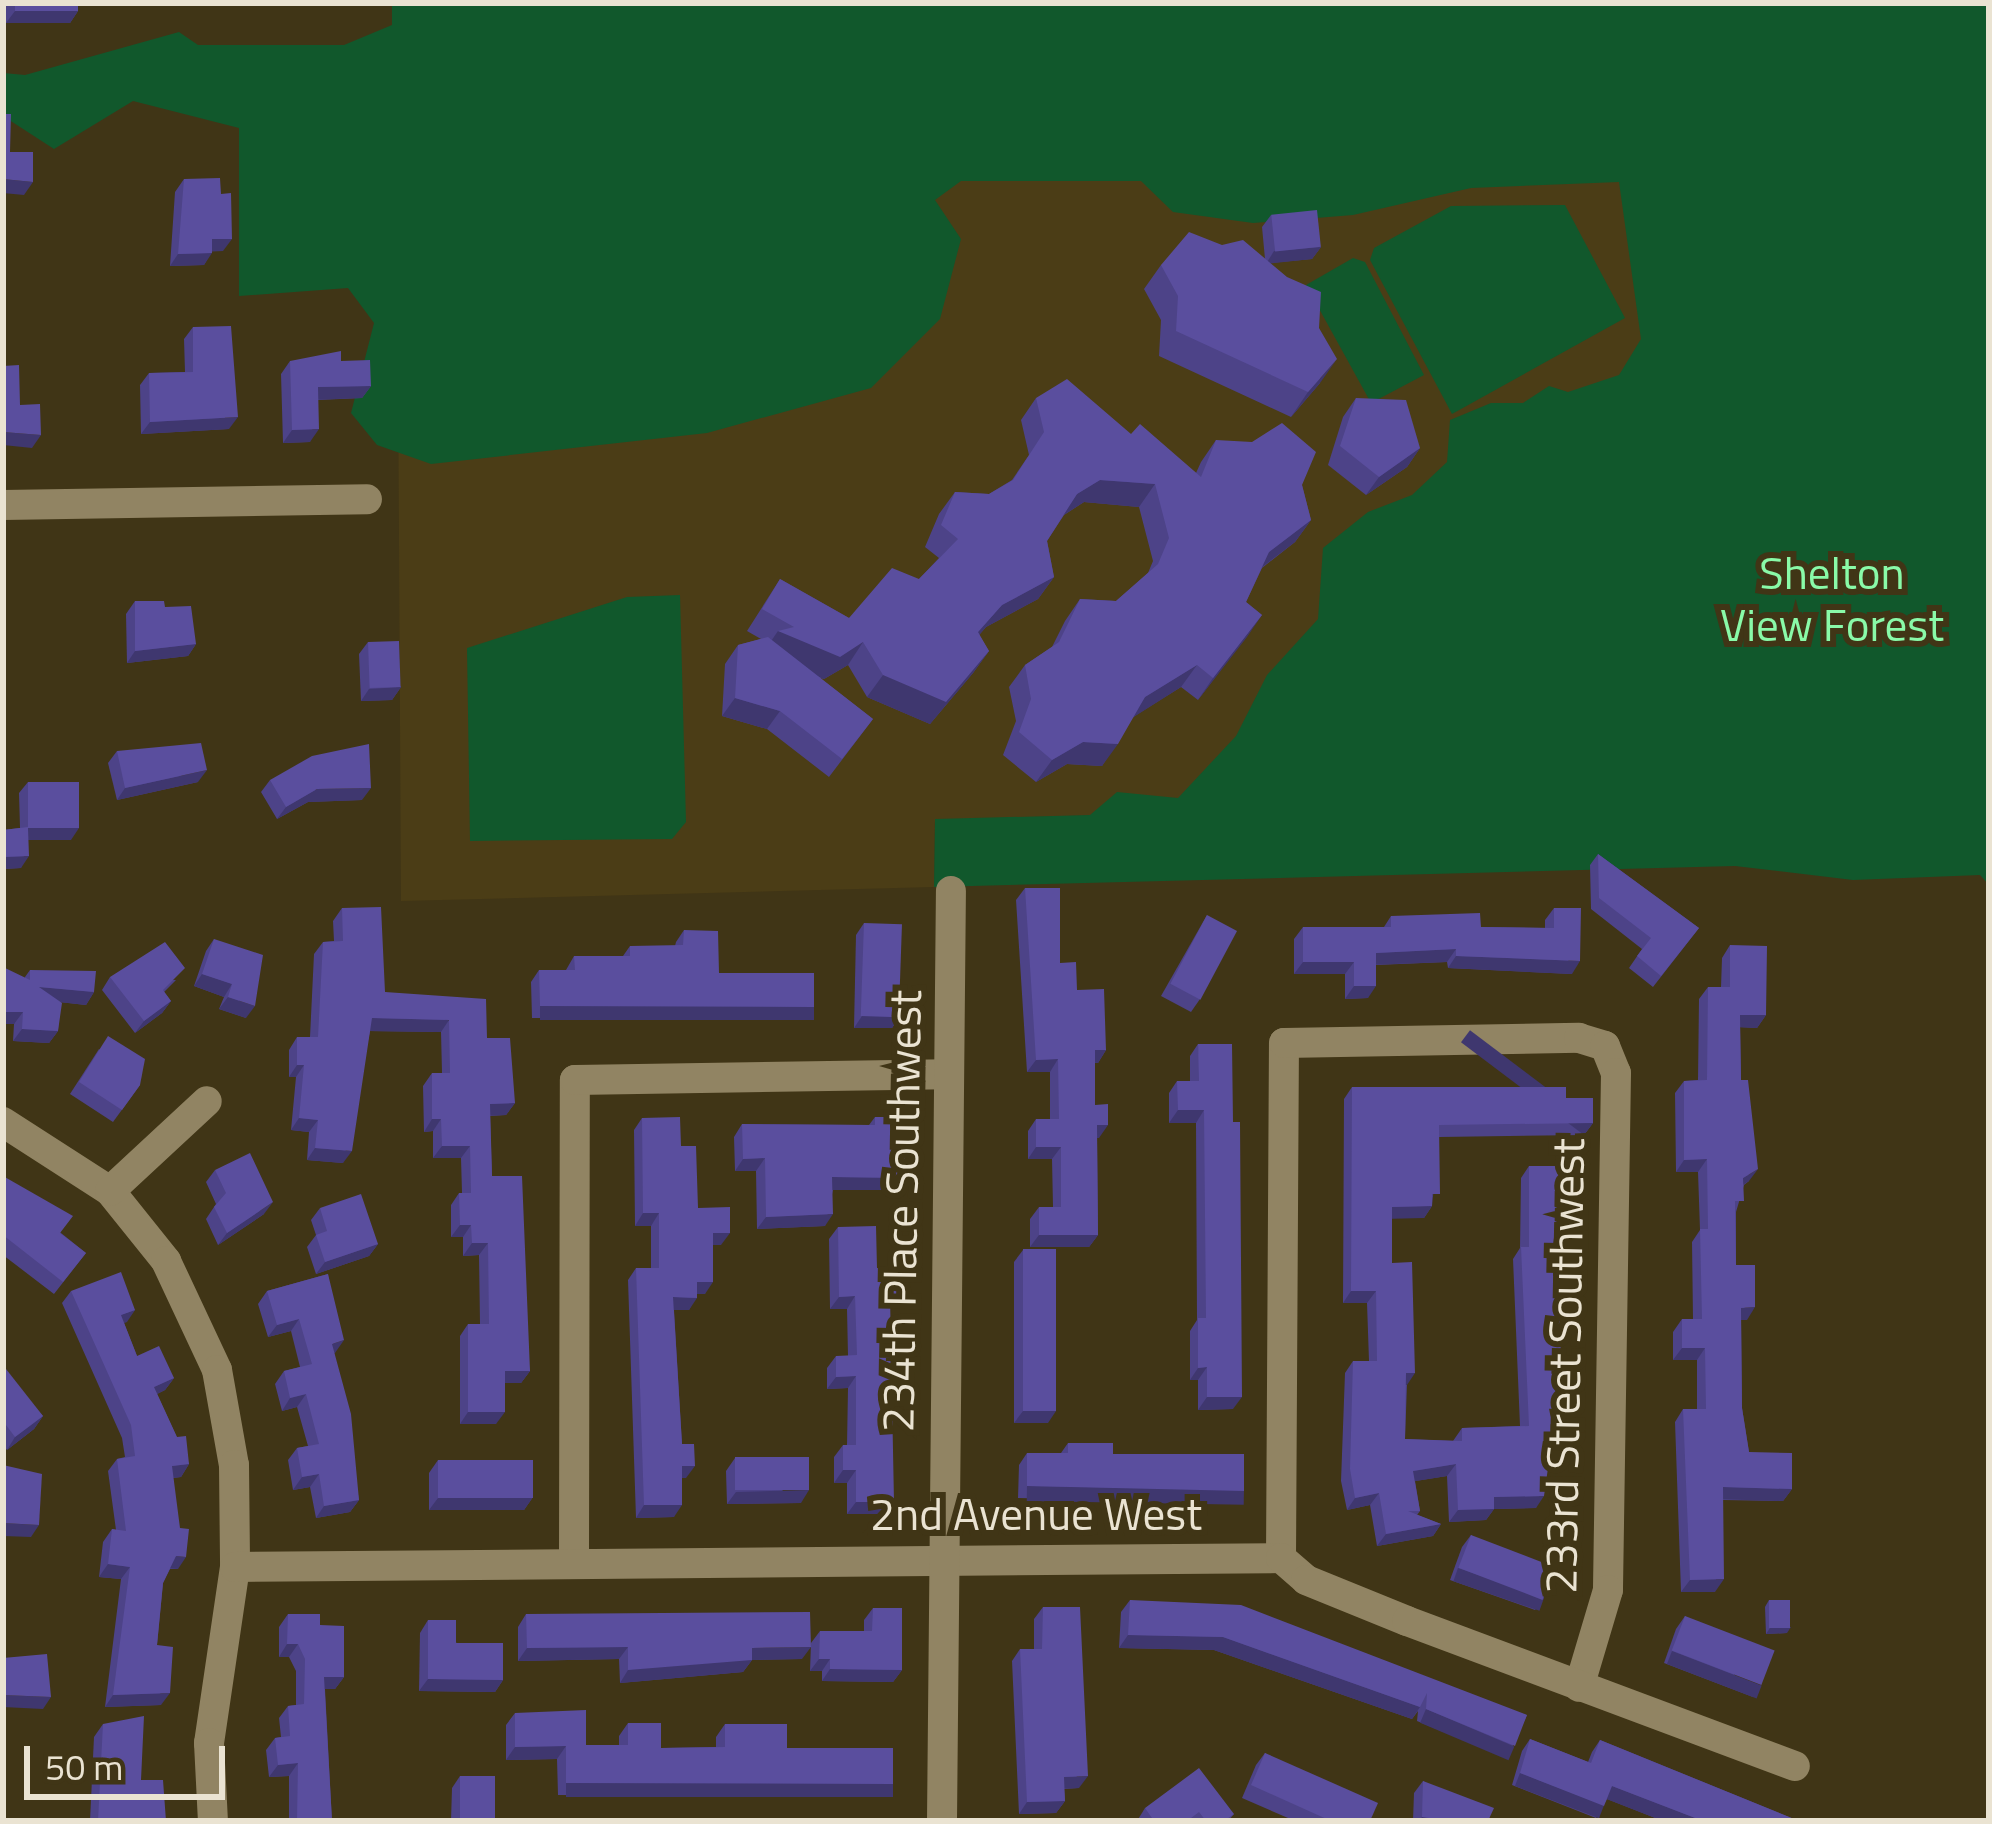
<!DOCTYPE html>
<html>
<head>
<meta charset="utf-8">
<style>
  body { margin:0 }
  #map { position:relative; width:1992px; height:1824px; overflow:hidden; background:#403516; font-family:"Titillium Web",sans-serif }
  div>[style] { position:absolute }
  .built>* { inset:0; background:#4b3d16 }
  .green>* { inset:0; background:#11582c }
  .street>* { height:30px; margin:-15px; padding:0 15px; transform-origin:15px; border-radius:15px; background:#918463 }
  .wall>* { inset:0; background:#4d4388 }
  .shaded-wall>* { inset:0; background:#3f376f; transform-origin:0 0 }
  .building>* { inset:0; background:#5a4e9e; transform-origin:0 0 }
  span { translate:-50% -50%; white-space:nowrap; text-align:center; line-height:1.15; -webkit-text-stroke:12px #403516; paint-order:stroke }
  .park-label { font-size:45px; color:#89faa8 }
  .street-label { font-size:45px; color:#eae3d2 }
  .frame { position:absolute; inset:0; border:6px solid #eae3d2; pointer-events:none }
  .scale { position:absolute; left:24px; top:1746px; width:201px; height:54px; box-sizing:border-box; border:6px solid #eae3d2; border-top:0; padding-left:15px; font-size:36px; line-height:42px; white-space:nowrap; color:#eae3d2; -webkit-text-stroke:9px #403516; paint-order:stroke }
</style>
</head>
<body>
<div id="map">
  <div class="built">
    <i style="clip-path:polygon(397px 181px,1679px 181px,1674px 798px,935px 820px,934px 887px,401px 901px)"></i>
  </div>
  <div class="green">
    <i style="clip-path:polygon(392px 3px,1989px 3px,1989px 885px,1980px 875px,1853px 880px,1735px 866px,934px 887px,935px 819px,1090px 815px,1117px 792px,1178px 798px,1236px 736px,1267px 675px,1318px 619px,1323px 548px,1368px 512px,1412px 495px,1447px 462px,1450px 420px,1491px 403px,1523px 403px,1549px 386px,1568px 392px,1619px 375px,1641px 339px,1619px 182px,1471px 188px,1353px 215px,1253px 223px,1173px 212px,1141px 181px,961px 181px,935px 200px,961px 239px,940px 319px,871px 388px,707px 433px,431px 464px,377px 445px,351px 413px,374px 323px,348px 288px,239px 296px,239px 128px,133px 101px,54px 149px,3px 116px,3px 73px,25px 75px,179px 32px,198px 45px,344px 45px,392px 25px)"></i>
    <i style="clip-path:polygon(1565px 205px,1625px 318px,1452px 414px,1370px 260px,1374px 248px,1451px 206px)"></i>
    <i style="clip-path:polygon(1353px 258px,1365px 262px,1424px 375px,1371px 403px,1306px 285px)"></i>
    <i style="clip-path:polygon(680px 595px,686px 822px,672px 839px,470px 841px,467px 648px,627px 597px)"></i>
  </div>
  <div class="street">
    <i style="left:3px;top:505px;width:364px;rotate:-0.9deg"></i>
    <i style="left:3px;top:1122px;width:127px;rotate:32.8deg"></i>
    <i style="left:110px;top:1191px;width:90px;rotate:51.3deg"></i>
    <i style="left:166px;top:1261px;width:120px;rotate:64.9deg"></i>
    <i style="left:217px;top:1370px;width:97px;rotate:79.9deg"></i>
    <i style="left:234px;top:1465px;width:102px;rotate:89.4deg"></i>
    <i style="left:235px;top:1567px;width:178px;rotate:98.4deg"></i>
    <i style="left:209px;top:1743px;width:78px;rotate:87.1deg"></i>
    <i style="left:110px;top:1191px;width:132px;rotate:-42.9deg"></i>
    <i style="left:1281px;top:1558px;width:515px;rotate:-89.67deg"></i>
    <i style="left:1284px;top:1043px;width:295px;rotate:-1deg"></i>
    <i style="left:1579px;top:1038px;width:27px;rotate:17deg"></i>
    <i style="left:1605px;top:1046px;width:29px;rotate:68deg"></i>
    <i style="left:1616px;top:1073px;width:517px;rotate:90.89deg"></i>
    <i style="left:1608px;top:1590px;width:101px;rotate:106.6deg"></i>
    <i style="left:574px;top:1561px;width:481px;rotate:-89.9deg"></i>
    <i style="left:575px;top:1080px;width:371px;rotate:-0.9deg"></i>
    <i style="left:235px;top:1567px;width:1046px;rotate:-0.49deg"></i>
    <i style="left:1281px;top:1558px;width:33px;rotate:41deg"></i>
    <i style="left:1306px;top:1580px;width:109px;rotate:22.1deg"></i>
    <i style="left:1407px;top:1621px;width:414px;rotate:20.5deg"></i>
    <i style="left:942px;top:1821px;width:930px;rotate:-89.45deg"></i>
  </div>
  <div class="wall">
    <i style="clip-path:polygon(6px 3px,78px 3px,78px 11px,70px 23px,6px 23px)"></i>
    <i style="clip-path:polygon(184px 179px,223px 251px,212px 251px,204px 265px,170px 266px,175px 192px)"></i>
    <i style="clip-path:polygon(1271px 215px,1321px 247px,1312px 259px,1270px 263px,1319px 328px,1320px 383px,1291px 417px,1159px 356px,1161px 320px,1144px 289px,1161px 265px,1222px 245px,1265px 259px,1262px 227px)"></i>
    <i style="clip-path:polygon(193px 327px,229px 429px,141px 434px,140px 385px,149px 373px,185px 372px,184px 339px)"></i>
    <i style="clip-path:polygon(290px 361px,341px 361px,371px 386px,362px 398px,318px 400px,310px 442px,283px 443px,281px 374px)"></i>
    <i style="clip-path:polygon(1036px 398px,1131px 434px,1196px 473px,1201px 462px,1216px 440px,1302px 485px,1311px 520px,1295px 542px,1262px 568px,1246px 602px,1262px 615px,1198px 700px,1181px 687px,1133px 717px,1102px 766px,1067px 764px,1036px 782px,1003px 755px,1016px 721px,1009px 687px,1025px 665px,1052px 647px,1065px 621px,1080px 599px,1116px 601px,1148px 573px,1153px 561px,1139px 507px,1084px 502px,1064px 515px,1047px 541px,1054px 577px,1038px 599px,986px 627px,979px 635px,989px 651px,973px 673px,930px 724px,867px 697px,848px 665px,824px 679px,820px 678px,873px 719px,829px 777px,767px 729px,722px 716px,725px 664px,738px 645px,761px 639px,747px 631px,780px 579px,849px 618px,919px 579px,939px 558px,925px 547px,939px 514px,955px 492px,989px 494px,1012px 480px,1029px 455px,1021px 420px)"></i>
    <i style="clip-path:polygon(1356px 398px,1420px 448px,1407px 467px,1366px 495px,1328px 465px,1343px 417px)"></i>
    <i style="clip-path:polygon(135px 601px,165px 607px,196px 644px,188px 656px,127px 663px,126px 614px)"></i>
    <i style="clip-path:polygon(368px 642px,401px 687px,392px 700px,361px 701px,359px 654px)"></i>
    <i style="clip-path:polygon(117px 751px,198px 782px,117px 800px,108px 763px)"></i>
    <i style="clip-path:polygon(270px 780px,362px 800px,308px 802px,277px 819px,261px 792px)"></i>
    <i style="clip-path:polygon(28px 782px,71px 840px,28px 840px,21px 868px,3px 869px,3px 830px,20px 828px,19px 793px)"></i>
    <i style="clip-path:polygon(1598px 854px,1699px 928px,1653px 987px,1629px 968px,1642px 949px,1591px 909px,1590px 865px)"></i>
    <i style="clip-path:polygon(1025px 888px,1060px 963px,1077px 990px,1106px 1050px,1098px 1063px,1095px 1063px,1095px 1105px,1099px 1138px,1097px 1138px,1098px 1235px,1089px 1247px,1030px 1247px,1030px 1219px,1039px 1207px,1053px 1207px,1052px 1159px,1028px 1159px,1028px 1131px,1036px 1119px,1050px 1119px,1050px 1072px,1027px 1072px,1016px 900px)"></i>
    <i style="clip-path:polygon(342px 908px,385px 992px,487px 1038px,515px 1103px,506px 1115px,490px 1116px,492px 1176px,530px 1371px,521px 1383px,505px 1383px,496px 1424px,460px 1424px,460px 1336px,468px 1324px,480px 1324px,479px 1255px,463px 1256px,463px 1237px,451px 1237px,451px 1205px,459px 1193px,462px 1193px,461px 1158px,433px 1158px,433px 1131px,424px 1132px,423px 1086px,432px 1073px,442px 1073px,441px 1032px,370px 1031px,343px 1163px,307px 1160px,309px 1132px,291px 1130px,296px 1077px,289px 1077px,289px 1050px,297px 1037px,310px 1037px,314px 954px,323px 942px,334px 941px,333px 921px)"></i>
    <i style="clip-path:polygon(1554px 908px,1572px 974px,1448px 968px,1447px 962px,1376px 965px,1368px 998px,1345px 999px,1345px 974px,1294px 974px,1294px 939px,1303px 927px,1384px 927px,1391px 916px,1481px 927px,1545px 928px,1545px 920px)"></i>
    <i style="clip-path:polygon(1207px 915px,1200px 999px,1191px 1012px,1161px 996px)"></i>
    <i style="clip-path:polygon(864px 923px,900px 1016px,892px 1028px,854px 1028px,856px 935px)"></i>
    <i style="clip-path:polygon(684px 930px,719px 973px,806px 1019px,532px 1018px,531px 982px,539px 970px,566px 970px,574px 956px,623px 956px,630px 946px,675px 946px,676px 942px)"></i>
    <i style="clip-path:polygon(214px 939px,246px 1018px,219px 1009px,224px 997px,194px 986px,206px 951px)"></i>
    <i style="clip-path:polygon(1730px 945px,1766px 1015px,1757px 1028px,1740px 1027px,1741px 1080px,1749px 1181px,1744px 1185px,1736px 1212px,1736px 1265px,1747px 1320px,1741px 1320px,1742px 1408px,1749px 1452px,1792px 1489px,1783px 1501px,1723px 1500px,1715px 1592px,1681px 1592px,1675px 1422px,1683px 1409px,1697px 1409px,1697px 1360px,1673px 1360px,1673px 1332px,1682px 1319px,1693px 1319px,1692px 1242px,1700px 1230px,1698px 1172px,1676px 1172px,1675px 1093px,1684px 1081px,1698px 1080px,1699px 999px,1708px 987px,1721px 987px,1722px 958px)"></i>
    <i style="clip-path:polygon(30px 970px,94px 992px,86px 1005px,60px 1002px,58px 1031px,49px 1043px,13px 1041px,14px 1024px,25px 977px)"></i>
    <i style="clip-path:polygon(110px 977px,176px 980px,164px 992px,171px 1001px,162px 1013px,135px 1033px,102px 990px)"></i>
    <i style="clip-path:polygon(1198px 1044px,1233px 1409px,1198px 1410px,1198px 1380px,1190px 1380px,1190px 1331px,1197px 1320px,1196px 1123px,1169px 1123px,1169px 1093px,1177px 1081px,1190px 1081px,1190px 1056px)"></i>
    <i style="clip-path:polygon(99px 1049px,140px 1085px,113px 1122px,70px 1094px)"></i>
    <i style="clip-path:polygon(1352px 1087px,1566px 1098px,1593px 1123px,1584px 1135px,1439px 1137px,1432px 1206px,1424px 1218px,1392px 1218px,1392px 1263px,1407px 1385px,1405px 1439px,1453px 1441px,1462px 1428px,1520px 1426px,1513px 1259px,1520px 1248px,1521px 1178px,1529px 1166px,1556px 1249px,1558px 1465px,1548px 1466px,1536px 1508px,1494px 1509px,1486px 1520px,1449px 1522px,1447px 1476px,1415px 1481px,1420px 1511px,1417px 1515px,1441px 1524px,1433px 1536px,1377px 1546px,1370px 1505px,1347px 1510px,1341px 1481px,1345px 1373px,1353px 1361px,1369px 1361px,1367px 1303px,1343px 1303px,1344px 1099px)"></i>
    <i style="clip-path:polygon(875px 1117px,905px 1178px,896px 1190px,833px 1190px,825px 1226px,757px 1229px,756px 1171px,735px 1171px,734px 1137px,742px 1124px,869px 1125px)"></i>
    <i style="clip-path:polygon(642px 1118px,681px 1146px,698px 1208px,721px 1245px,713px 1245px,705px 1294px,697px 1294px,689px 1310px,674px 1310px,682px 1444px,686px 1478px,682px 1478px,674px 1517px,636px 1518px,628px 1280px,636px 1268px,651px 1268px,651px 1226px,635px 1226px,634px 1130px)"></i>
    <i style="clip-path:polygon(215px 1170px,264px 1214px,218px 1245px,206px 1219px,216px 1204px,206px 1182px)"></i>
    <i style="clip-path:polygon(3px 1176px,61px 1233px,86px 1253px,54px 1294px,3px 1255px)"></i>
    <i style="clip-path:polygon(320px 1208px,378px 1244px,369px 1256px,316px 1274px,307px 1247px,316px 1235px,311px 1220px)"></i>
    <i style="clip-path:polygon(838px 1227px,877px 1268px,890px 1307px,885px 1514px,847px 1514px,847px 1483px,834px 1483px,834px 1457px,843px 1445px,847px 1445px,848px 1388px,827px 1389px,827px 1368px,836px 1356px,848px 1356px,847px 1309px,830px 1309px,829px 1239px)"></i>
    <i style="clip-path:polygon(1023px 1250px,1048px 1423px,1014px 1423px,1014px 1262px)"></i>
    <i style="clip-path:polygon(328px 1274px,334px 1353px,359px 1500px,350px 1512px,316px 1518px,310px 1487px,293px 1490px,288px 1460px,297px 1448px,308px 1446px,297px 1407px,282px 1411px,275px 1384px,284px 1371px,300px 1367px,291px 1331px,268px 1337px,258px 1304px,267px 1291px)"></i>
    <i style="clip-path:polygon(71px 1291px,135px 1310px,124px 1323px,137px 1356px,174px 1378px,165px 1390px,157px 1394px,189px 1464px,181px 1477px,173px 1478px,178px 1569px,170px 1569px,163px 1583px,157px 1645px,161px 1705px,105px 1707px,121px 1579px,99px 1577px,103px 1542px,112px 1529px,116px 1530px,108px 1471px,117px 1459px,125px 1457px,122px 1438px,62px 1303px)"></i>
    <i style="clip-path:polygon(3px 1371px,43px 1416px,34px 1429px,7px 1450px,3px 1445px)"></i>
    <i style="clip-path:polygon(1068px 1443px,1113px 1454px,1235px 1503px,1018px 1498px,1019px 1465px,1027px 1453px,1061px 1453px)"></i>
    <i style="clip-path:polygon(735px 1458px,801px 1503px,727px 1504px,726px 1471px)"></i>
    <i style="clip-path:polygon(438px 1460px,533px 1497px,524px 1510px,429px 1510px,429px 1473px)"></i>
    <i style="clip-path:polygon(1471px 1535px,1544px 1598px,1535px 1610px,1450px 1580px,1462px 1547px)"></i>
    <i style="clip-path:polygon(1130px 1600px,1527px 1715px,1507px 1758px,1417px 1721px,1418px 1711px,1412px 1719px,1214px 1650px,1119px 1648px,1121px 1612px)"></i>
    <i style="clip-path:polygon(1769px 1600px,1787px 1633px,1766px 1634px,1765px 1607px)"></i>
    <i style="clip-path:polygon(1043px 1607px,1079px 1788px,1064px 1789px,1065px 1801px,1056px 1813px,1019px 1814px,1012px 1661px,1020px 1649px,1034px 1649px,1034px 1619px)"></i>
    <i style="clip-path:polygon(873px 1608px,902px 1670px,893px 1682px,822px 1681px,822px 1671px,810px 1671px,811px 1643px,820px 1631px,864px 1631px,864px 1620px)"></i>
    <i style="clip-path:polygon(288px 1614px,320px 1625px,344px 1677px,335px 1689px,325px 1689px,332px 1821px,289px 1821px,289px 1776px,269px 1777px,266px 1750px,275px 1738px,281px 1737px,279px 1718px,288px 1706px,296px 1705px,296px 1671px,289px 1657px,279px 1657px,279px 1627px)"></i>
    <i style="clip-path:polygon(526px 1614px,802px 1659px,752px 1660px,743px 1672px,620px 1683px,619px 1659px,518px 1661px,518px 1627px)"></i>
    <i style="clip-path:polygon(1685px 1616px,1753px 1697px,1664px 1663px,1676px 1629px)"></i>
    <i style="clip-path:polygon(428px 1620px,503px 1680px,495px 1692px,419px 1691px,420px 1633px)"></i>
    <i style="clip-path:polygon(515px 1713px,586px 1745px,619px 1745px,619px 1736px,628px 1723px,661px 1748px,716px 1747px,716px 1737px,725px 1724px,787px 1748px,885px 1797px,558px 1795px,557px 1759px,506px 1760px,506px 1725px)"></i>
    <i style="clip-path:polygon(103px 1724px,141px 1780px,166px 1821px,90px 1821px,94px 1737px)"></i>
    <i style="clip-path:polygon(1530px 1739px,1588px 1762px,1592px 1752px,1600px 1740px,1799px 1821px,1663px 1821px,1607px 1799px,1596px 1818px,1512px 1785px,1522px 1751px)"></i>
    <i style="clip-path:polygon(1265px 1753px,1370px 1821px,1295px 1821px,1242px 1798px,1256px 1765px)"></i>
    <i style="clip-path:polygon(460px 1776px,493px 1821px,451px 1821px,452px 1788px)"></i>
    <i style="clip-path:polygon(1423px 1781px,1488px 1821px,1413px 1821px,1414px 1793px)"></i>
    <i style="clip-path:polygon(1145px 1808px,1234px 1814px,1228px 1821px,1137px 1821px)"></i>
  </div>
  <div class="shaded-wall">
    <i style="left:316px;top:3px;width:72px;height:2px"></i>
    <i style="clip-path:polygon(15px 11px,78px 11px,70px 23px,6px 23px)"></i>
    <i style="clip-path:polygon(3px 179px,33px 182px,24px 195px,3px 193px)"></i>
    <i style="clip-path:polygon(212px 239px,232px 239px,223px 251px,203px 252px)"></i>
    <i style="clip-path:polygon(1321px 247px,1312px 259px,1266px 264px,1274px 251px)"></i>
    <i style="clip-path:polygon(212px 253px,204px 265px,170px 266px,178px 254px)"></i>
    <i style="clip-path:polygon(1337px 359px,1320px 383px,1291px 417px,1308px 392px)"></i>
    <i style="clip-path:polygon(371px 386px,362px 398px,309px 400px,318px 387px)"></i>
    <i style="clip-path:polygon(238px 417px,229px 429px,141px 434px,150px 422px)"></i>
    <i style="clip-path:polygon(319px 429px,310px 442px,283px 443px,292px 430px)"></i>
    <i style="clip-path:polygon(3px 432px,41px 435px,32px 448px,3px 445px)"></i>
    <i style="clip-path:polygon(1420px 448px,1407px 467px,1366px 495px,1379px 477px)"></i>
    <i style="clip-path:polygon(1100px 480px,1155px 484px,1139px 507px,1084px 502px,1062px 516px,1077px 494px)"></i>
    <i style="clip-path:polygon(1311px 520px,1295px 542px,1253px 574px,1269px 552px)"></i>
    <i style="clip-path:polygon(1054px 577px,1038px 599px,986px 627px,962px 655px,978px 632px,1002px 605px)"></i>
    <i style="clip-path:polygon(1262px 615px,1247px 637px,1198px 700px,1213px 678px)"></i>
    <i style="clip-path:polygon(778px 631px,863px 642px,848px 665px,824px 679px,763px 653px)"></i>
    <i style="clip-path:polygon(196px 644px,188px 656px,127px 663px,135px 651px)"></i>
    <i style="clip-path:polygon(989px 651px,973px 673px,930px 724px,867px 697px,883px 675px)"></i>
    <i style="clip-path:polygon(1197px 665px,1181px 687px,1129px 720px,1145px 697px)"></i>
    <i style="clip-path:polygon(401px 687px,392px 700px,361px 701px,369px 689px)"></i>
    <i style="clip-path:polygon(735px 698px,780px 711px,767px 729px,722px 716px)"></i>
    <i style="clip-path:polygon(1083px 742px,1118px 744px,1102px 766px,1067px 764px,1036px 782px,1052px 760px)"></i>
    <i style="clip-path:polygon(207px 770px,198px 782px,117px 800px,125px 788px)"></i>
    <i style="clip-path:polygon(371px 788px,362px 800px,308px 802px,277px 819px,286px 807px,317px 789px)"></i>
    <i style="clip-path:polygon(28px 828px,79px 828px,71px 840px,20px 840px)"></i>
    <i style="clip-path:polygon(29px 856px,21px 868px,3px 869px,3px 857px)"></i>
    <i style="clip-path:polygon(1456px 949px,1447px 962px,1368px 965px,1376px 953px)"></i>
    <i style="clip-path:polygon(1456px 956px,1580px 961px,1572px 974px,1448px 968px)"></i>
    <i style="clip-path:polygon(1303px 962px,1354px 962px,1345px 974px,1294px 974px)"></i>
    <i style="clip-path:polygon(202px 974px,232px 984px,224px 997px,194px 986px)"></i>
    <i style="clip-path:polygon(1354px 986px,1376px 986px,1368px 998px,1345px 999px)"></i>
    <i style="clip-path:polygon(39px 987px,94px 992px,86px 1005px,31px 999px)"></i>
    <i style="clip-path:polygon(228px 997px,255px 1006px,246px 1018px,219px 1009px)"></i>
    <i style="clip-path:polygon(171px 1001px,162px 1013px,135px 1033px,144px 1021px)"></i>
    <i style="left:540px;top:1006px;width:274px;height:14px"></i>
    <i style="clip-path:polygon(3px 1012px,23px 1012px,14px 1024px,3px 1024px)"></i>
    <i style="clip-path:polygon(1740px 1015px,1766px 1015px,1757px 1028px,1731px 1027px)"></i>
    <i style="clip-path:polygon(862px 1016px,900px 1016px,892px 1028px,854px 1028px)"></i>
    <i style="clip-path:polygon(372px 1018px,449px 1020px,441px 1032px,363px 1031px)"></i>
    <i style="clip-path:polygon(22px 1029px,58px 1031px,49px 1043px,13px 1041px)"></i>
    <i style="clip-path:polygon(1095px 1050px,1106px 1050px,1098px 1063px,1086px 1062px)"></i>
    <i style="clip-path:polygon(1058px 1059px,1050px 1072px,1027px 1072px,1036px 1060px)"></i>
    <i style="clip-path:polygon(297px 1065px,304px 1065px,296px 1077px,289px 1077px)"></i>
    <i style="clip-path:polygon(515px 1103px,506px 1115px,481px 1116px,490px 1104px)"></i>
    <i style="clip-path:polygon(1178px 1110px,1204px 1110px,1196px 1123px,1169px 1123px)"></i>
    <i style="clip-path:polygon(299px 1118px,318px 1120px,309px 1132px,291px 1130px)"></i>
    <i style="clip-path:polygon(432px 1119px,441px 1119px,433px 1131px,424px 1132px)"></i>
    <i style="left:1593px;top:1123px;width:15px;height:154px;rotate:127deg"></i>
    <i style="clip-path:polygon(1097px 1125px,1108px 1125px,1099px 1138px,1089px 1138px)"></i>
    <i style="clip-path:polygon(442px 1146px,470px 1146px,461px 1158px,433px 1158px)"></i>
    <i style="clip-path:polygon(1036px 1147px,1061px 1147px,1052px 1159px,1028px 1159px)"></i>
    <i style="clip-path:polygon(315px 1148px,352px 1151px,343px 1163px,307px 1160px)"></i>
    <i style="clip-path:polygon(765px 1158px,756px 1171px,735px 1171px,743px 1159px)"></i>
    <i style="clip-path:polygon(1707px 1159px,1698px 1172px,1676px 1172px,1684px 1160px)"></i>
    <i style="clip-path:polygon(1758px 1169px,1749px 1181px,1735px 1190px,1743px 1178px)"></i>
    <i style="clip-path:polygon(832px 1177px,905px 1178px,896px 1190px,824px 1190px)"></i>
    <i style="clip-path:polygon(273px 1202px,264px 1214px,218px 1245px,227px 1233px)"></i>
    <i style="clip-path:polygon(1432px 1206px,1424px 1218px,1383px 1219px,1392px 1207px)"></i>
    <i style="clip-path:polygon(643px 1213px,659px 1213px,651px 1226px,635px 1226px)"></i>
    <i style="clip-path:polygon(833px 1214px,825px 1226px,757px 1229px,766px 1217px)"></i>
    <i style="clip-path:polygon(460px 1225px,471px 1225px,463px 1237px,451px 1237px)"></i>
    <i style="clip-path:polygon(713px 1233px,730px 1233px,721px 1245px,705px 1245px)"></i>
    <i style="clip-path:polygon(1039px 1235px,1098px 1235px,1089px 1247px,1030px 1247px)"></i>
    <i style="clip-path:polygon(472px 1243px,488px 1243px,479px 1255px,463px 1256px)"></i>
    <i style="clip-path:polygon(378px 1244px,369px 1256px,316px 1274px,325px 1262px)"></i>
    <i style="clip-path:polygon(697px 1282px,713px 1282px,705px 1294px,689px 1294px)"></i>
    <i style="clip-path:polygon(1351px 1291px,1376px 1291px,1367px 1303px,1343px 1303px)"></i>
    <i style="clip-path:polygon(855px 1296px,847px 1309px,830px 1309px,839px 1297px)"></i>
    <i style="clip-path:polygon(673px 1297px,697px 1298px,689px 1310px,664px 1310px)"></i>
    <i style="clip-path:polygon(1755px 1307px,1747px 1320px,1732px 1320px,1741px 1308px)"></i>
    <i style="clip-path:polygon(135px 1310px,127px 1322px,113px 1328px,121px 1315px)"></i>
    <i style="clip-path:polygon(299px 1319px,291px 1331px,268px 1337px,277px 1325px)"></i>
    <i style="clip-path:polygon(344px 1340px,335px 1353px,323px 1356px,332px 1344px)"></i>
    <i style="clip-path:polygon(1682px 1348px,1705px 1348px,1697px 1360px,1673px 1360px)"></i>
    <i style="clip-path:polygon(1207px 1367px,1198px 1380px,1190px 1380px,1198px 1368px)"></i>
    <i style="clip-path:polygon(505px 1371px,530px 1371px,521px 1383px,496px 1383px)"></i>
    <i style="clip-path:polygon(1406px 1373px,1415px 1373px,1407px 1385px,1397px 1385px)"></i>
    <i style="clip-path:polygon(856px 1376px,848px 1388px,827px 1389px,836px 1377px)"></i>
    <i style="clip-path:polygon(174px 1378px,165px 1390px,145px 1400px,154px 1387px)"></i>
    <i style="clip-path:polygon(306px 1394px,297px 1407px,282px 1411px,290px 1398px)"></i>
    <i style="clip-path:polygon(1207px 1397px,1242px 1397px,1233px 1409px,1198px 1410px)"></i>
    <i style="clip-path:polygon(1023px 1411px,1056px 1411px,1048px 1423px,1014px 1423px)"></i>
    <i style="clip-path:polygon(468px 1412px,505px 1412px,496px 1424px,460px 1424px)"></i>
    <i style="clip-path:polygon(43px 1416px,34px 1429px,7px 1450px,15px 1437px)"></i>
    <i style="clip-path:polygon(1566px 1453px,1558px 1465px,1542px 1466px,1550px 1454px)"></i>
    <i style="clip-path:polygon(189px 1464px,181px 1477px,163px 1479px,172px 1466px)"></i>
    <i style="clip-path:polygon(1456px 1464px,1447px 1476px,1404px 1483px,1413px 1471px)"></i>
    <i style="clip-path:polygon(682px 1466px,695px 1466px,686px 1478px,673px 1478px)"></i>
    <i style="clip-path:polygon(843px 1470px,856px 1470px,847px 1483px,834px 1483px)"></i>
    <i style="clip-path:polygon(319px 1474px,310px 1487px,293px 1490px,302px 1477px)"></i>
    <i style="left:1027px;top:1486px;width:217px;height:15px;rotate:1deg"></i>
    <i style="clip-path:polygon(1723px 1487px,1792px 1489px,1783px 1501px,1714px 1499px)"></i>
    <i style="clip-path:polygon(809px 1490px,801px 1503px,727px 1504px,736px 1492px)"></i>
    <i style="clip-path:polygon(1379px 1493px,1370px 1505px,1347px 1510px,1355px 1498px)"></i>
    <i style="clip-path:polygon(1544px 1496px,1536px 1508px,1494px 1509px,1486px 1520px,1449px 1522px,1458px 1510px,1494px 1497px)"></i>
    <i style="clip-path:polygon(533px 1497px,524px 1510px,429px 1510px,438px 1498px)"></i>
    <i style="clip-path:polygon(359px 1500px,350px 1512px,316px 1518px,324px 1506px)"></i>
    <i style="clip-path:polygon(856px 1502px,894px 1502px,885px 1514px,847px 1514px)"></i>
    <i style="clip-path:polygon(644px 1505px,682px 1505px,674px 1517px,636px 1518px)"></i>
    <i style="clip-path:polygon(3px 1523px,39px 1525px,31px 1537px,3px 1536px)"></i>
    <i style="clip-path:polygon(1441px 1524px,1433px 1536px,1377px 1546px,1386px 1534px)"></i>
    <i style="clip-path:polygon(176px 1556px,186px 1557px,178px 1569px,167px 1568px)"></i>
    <i style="clip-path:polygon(108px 1564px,130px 1567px,121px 1579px,99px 1577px)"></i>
    <i style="left:1458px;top:1568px;width:91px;height:14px;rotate:19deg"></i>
    <i style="clip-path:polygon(1724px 1579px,1715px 1592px,1681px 1592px,1690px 1580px)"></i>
    <i style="clip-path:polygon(1791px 1627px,1787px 1633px,1766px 1634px,1770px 1628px)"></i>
    <i style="clip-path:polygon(1128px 1635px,1223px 1637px,1420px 1707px,1412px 1719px,1214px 1650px,1119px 1648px)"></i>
    <i style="clip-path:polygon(287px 1644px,298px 1644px,289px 1657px,279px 1657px)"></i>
    <i style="clip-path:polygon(628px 1647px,619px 1659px,518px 1661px,527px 1648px)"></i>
    <i style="clip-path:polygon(811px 1647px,802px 1659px,752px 1660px,743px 1672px,620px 1683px,628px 1670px,752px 1648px)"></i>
    <i style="left:1672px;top:1651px;width:96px;height:14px;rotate:21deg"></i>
    <i style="clip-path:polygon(819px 1659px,830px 1659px,822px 1671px,810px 1671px)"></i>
    <i style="clip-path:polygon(830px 1669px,902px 1670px,893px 1682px,822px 1681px)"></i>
    <i style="clip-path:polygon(324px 1677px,344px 1677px,335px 1689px,315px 1689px)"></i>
    <i style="clip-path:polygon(428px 1679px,503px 1680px,495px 1692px,419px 1691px)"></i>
    <i style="clip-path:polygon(170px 1693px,161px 1705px,105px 1707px,113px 1695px)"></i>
    <i style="clip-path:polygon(3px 1695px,51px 1697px,43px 1709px,3px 1707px)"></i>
    <i style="left:1426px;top:1709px;width:96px;height:15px;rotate:23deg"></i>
    <i style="clip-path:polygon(566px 1746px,557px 1759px,506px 1760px,515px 1747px)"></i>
    <i style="clip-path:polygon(298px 1763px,289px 1776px,269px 1777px,278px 1765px)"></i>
    <i style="left:1520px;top:1773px;width:90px;height:14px;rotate:21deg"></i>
    <i style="clip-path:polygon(1088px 1776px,1079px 1788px,1055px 1789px,1064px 1777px)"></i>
    <i style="left:566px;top:1783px;width:327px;height:14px"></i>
    <i style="clip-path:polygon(1612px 1786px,1703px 1821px,1663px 1821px,1604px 1798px)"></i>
    <i style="clip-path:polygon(1065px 1801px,1056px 1813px,1019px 1814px,1027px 1802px)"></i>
    <i style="clip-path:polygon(1422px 1817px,1449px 1821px,1419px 1821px)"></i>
  </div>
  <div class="building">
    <i style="left:15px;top:3px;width:63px;height:8px"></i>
    <i style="clip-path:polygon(3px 114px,11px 114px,10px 152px,33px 152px,33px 182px,3px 179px)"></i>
    <i style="clip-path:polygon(220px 178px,221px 194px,231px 193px,232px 239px,212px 239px,212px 253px,178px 254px,184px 179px)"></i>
    <i style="left:1317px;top:210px;width:37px;height:46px;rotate:84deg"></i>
    <i style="clip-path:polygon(1189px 232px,1222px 245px,1243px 240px,1287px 277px,1321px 292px,1319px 328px,1337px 359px,1308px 392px,1176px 331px,1178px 296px,1161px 265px)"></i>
    <i style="clip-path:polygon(231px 326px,238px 417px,150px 422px,149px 373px,193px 372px,193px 327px)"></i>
    <i style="clip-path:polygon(341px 351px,341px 361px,370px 360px,371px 386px,318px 387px,319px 429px,292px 430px,290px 361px)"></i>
    <i style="clip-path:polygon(19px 365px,20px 405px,40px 404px,41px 435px,3px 432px,3px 366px)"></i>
    <i style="clip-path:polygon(1067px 379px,1131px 434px,1140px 424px,1201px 477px,1216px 440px,1252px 442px,1282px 423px,1316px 452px,1302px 485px,1311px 520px,1269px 552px,1246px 602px,1262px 615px,1213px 678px,1197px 665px,1145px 697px,1118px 744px,1083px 742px,1052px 760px,1019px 732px,1031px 699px,1025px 665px,1059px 642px,1080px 599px,1116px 601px,1158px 564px,1169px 538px,1155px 484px,1100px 480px,1077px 494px,1047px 541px,1054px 577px,1002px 605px,978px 632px,989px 651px,946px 702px,883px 675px,863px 642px,840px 657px,778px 631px,794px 627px,762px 609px,780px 579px,849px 618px,892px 568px,919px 579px,958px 539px,941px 525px,955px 492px,989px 494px,1013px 480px,1044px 432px,1036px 398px)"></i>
    <i style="clip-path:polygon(1356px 398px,1406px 400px,1420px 448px,1379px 477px,1340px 446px)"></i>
    <i style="clip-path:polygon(135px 601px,164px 601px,165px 607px,191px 606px,196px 644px,135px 651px)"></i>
    <i style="clip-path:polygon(768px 637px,873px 719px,842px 759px,780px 711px,735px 698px,738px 645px)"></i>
    <i style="left:399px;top:641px;width:46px;height:31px;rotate:88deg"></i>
    <i style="clip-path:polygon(201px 743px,207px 770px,125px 788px,117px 751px)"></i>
    <i style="clip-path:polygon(369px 744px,371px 788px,317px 789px,286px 807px,270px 780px,312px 756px)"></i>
    <i style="clip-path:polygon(28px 782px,79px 782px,79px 828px,28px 828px,29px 856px,3px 857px,3px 830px,28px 827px)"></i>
    <i style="clip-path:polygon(1598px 854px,1699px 928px,1661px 976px,1637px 956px,1651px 938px,1599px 898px)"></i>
    <i style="clip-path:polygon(1025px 888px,1060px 888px,1060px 963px,1076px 962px,1077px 990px,1104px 989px,1106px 1050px,1095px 1050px,1095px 1105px,1108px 1104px,1108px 1125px,1097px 1125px,1098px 1235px,1039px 1235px,1039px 1207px,1061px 1207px,1061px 1147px,1036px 1147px,1036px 1119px,1059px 1119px,1058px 1059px,1036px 1060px)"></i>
    <i style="clip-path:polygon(381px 907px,385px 992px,486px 999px,487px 1038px,510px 1038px,515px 1103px,490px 1104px,492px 1176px,522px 1176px,530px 1371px,505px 1371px,505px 1412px,468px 1412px,468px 1324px,489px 1324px,488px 1243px,472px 1243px,471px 1225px,460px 1225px,459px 1193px,471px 1193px,470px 1146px,442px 1146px,441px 1119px,432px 1119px,432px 1073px,450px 1073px,449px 1020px,372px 1018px,352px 1151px,315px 1148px,318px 1120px,299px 1118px,304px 1065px,297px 1065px,297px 1037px,318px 1037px,323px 942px,343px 941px,342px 908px)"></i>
    <i style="clip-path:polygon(1554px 908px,1581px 908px,1580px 961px,1456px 956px,1456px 949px,1376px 953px,1376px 986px,1354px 986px,1354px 962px,1303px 962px,1303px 927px,1391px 927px,1391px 916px,1480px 913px,1481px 927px,1554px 928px)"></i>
    <i style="left:1207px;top:915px;width:34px;height:78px;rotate:28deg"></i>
    <i style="left:864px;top:923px;width:38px;height:93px;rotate:2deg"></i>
    <i style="clip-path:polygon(684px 930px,718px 931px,719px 973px,814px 973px,814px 1007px,540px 1006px,539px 970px,575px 970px,574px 956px,630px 956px,630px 946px,683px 945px)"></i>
    <i style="clip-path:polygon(214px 939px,263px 955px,255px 1006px,228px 997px,232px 984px,202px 974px)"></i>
    <i style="clip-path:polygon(165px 942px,185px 968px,163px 990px,171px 1001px,144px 1021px,110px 977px)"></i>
    <i style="clip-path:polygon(1730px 945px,1767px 946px,1766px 1015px,1740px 1015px,1741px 1080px,1748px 1080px,1758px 1169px,1743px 1178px,1744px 1201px,1735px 1201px,1736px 1265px,1755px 1265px,1755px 1307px,1741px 1308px,1742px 1408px,1749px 1452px,1792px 1453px,1792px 1489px,1723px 1487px,1724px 1579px,1690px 1580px,1683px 1409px,1706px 1409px,1705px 1348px,1682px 1348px,1682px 1319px,1702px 1319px,1700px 1229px,1708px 1229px,1707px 1159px,1684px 1160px,1684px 1081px,1707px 1080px,1708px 987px,1730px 987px)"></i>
    <i style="clip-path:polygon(3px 967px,30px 980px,30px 970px,96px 971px,94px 992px,39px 987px,62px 1003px,58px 1031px,22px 1029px,23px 1012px,3px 1012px)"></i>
    <i style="clip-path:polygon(108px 1036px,145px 1059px,140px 1085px,122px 1110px,79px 1082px)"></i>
    <i style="clip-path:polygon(1198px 1044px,1232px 1044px,1233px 1122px,1240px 1122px,1242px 1397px,1207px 1397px,1207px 1367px,1198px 1368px,1198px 1318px,1206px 1318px,1204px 1110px,1178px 1110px,1177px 1081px,1199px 1081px)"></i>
    <i style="clip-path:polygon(1352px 1087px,1566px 1087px,1566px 1098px,1593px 1098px,1593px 1123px,1439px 1125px,1440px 1194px,1432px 1194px,1432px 1206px,1392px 1207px,1392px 1263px,1412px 1262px,1415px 1373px,1406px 1373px,1405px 1439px,1462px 1441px,1462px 1428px,1529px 1426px,1521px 1247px,1529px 1247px,1529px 1166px,1563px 1166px,1563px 1238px,1555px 1238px,1566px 1453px,1550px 1454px,1544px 1496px,1494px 1497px,1494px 1509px,1458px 1510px,1456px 1464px,1413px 1471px,1420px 1511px,1408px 1511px,1441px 1524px,1386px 1534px,1379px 1493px,1355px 1498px,1350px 1469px,1353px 1361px,1377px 1361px,1376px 1291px,1351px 1291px)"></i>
    <i style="clip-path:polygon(680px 1117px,681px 1146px,696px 1146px,698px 1208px,730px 1207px,730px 1233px,713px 1233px,713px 1282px,697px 1282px,697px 1298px,673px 1297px,682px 1444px,694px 1444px,695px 1466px,682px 1466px,682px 1505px,644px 1505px,636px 1268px,659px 1268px,659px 1213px,643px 1213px,642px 1118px)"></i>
    <i style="clip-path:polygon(875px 1117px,905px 1117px,905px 1178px,832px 1177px,833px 1214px,766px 1217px,765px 1158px,743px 1159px,742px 1124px,875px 1125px)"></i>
    <i style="clip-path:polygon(250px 1153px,273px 1202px,227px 1233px,214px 1207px,226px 1193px,215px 1170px)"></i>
    <i style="clip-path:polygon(3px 1176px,73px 1216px,60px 1233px,86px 1253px,63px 1282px,3px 1235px)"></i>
    <i style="clip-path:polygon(361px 1194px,378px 1244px,325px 1262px,316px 1235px,327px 1231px,320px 1208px)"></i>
    <i style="clip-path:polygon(876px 1226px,877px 1268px,898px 1267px,899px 1295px,890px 1295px,894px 1502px,856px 1502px,856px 1470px,843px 1470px,843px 1445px,856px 1445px,856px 1376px,836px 1377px,836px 1356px,857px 1355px,855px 1296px,839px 1297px,838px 1227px)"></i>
    <i style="left:1056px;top:1249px;width:162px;height:33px;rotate:90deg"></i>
    <i style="clip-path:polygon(121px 1272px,135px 1310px,121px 1315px,137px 1356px,159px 1346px,174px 1378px,154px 1387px,177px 1437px,186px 1436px,189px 1464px,172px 1466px,180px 1528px,189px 1529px,186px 1557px,176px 1556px,163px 1583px,157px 1645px,173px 1647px,170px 1693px,113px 1695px,130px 1567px,108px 1564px,112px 1529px,126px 1531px,117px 1459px,135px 1456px,131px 1425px,71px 1291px)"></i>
    <i style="clip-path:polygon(328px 1274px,344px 1340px,332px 1344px,351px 1414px,359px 1500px,324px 1506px,319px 1474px,302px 1477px,297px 1448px,319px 1444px,306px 1394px,290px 1398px,284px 1371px,312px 1364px,299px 1319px,277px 1325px,267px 1291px)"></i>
    <i style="clip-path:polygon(6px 1369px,43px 1416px,15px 1437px,3px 1421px,3px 1371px)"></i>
    <i style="clip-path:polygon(1068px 1443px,1113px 1443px,1113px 1454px,1244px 1454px,1244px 1491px,1027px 1486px,1027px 1453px,1068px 1453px)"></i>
    <i style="left:809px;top:1457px;width:33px;height:74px;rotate:90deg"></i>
    <i style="left:438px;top:1460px;width:95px;height:38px"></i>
    <i style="clip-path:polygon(3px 1465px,42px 1474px,39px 1525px,3px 1523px)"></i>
    <i style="left:1471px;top:1535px;width:90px;height:35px;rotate:21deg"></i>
    <i style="clip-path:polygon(1130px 1600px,1241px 1605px,1527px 1715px,1515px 1746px,1426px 1709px,1427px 1693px,1420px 1707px,1223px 1637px,1128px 1635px)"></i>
    <i style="left:1769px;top:1600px;width:21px;height:28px"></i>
    <i style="clip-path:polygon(1043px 1607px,1080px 1607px,1088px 1776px,1064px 1777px,1065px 1801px,1027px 1802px,1020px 1649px,1042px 1649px)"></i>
    <i style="clip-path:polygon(873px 1608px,902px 1608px,902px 1670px,830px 1669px,830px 1659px,819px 1659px,820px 1631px,872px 1631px)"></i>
    <i style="clip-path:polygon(810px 1612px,811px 1647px,752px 1648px,752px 1660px,628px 1670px,628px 1647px,527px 1648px,526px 1614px)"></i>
    <i style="clip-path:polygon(288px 1614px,320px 1614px,320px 1625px,344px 1626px,344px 1677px,324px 1677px,332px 1821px,297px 1821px,298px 1763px,278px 1765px,275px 1738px,290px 1736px,288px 1706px,304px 1704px,305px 1659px,298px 1644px,287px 1644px)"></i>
    <i style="left:1685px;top:1616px;width:96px;height:37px;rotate:21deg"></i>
    <i style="clip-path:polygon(428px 1620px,456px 1620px,456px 1643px,503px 1643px,503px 1680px,428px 1679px)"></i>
    <i style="clip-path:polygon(47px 1654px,51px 1697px,3px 1695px,3px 1658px)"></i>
    <i style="clip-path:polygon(586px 1710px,586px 1745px,628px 1745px,628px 1723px,661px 1723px,661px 1748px,725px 1747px,725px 1724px,787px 1724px,787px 1748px,893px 1748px,893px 1784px,566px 1783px,566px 1746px,515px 1747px,515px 1713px)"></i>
    <i style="clip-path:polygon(144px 1716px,141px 1780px,163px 1780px,166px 1821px,98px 1821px,103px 1724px)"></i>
    <i style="clip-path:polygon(1530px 1739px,1591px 1763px,1600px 1740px,1799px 1821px,1703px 1821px,1612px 1786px,1604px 1806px,1520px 1773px)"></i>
    <i style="clip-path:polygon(1265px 1753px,1378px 1803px,1370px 1821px,1331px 1821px,1251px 1785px)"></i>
    <i style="clip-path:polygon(1199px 1768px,1234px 1814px,1224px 1821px,1206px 1821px,1199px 1812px,1187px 1821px,1154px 1821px,1145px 1808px)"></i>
    <i style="left:460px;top:1776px;width:35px;height:45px"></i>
    <i style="clip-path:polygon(1423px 1781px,1494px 1808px,1488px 1821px,1449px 1821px,1422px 1817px)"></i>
  </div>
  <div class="park-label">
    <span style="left:1832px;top:599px">Shelton<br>View Forest</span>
  </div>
  <div class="street-label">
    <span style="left:901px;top:1211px;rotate:-89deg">234th Place Southwest</span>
    <span style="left:1564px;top:1366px;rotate:-89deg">233rd Street Southwest</span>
    <span style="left:1036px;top:1514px">2nd Avenue West</span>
  </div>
  <div class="frame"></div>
  <div class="scale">50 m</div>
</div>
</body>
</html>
